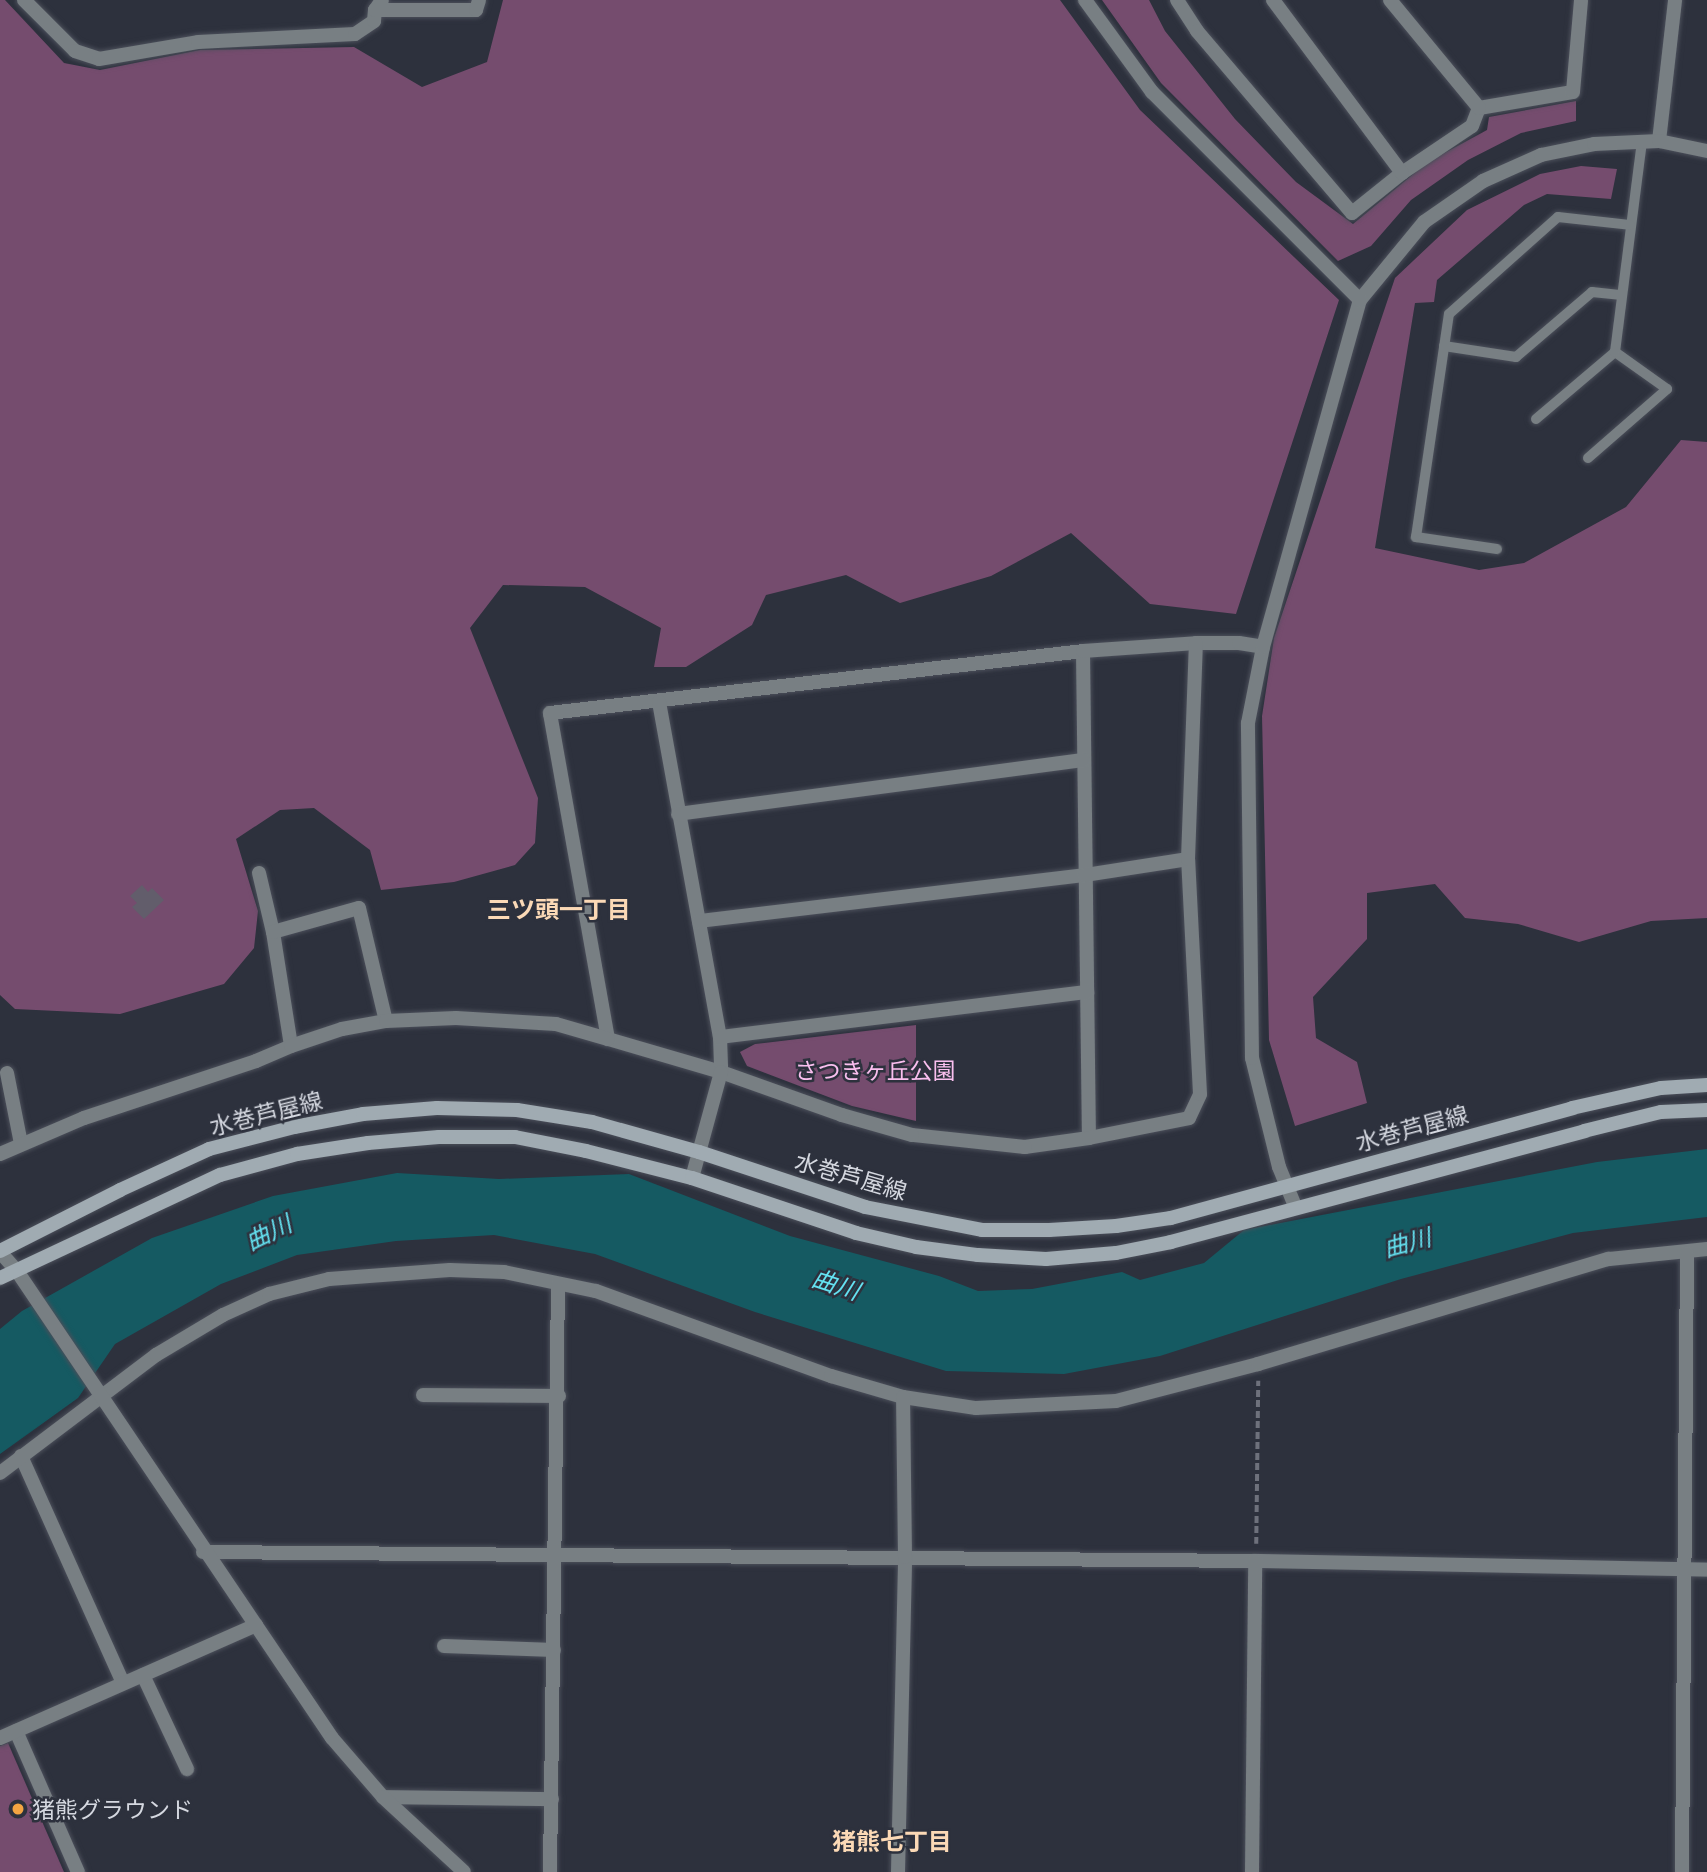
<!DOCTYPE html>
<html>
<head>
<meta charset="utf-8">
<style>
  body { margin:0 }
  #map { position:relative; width:1707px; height:1872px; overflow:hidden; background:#2d313d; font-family:"Noto Sans","Noto Sans JP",sans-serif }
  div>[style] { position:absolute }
  .green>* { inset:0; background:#754c6e }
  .water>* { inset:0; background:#155a62 }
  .building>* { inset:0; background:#625d6b }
  .path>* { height:3.5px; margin-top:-1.75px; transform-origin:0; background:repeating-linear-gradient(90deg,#6e717c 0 7px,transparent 0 10.5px) }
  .roads { filter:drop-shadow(0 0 2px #4b4f5a) drop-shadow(0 0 2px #4b4f5a) }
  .service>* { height:10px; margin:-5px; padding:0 5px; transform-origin:5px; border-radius:5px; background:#787f83 }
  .minor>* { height:14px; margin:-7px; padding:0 7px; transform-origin:7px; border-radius:7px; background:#787f83 }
  .tertiary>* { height:14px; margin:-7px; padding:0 7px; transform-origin:7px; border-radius:7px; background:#787f83 }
  .secondary>* { height:14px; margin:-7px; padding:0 7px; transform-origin:7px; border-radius:7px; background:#a0abb2 }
  .dots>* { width:19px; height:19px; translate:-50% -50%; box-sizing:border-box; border:4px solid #2d313d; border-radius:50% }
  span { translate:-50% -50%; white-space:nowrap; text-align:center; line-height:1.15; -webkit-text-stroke:5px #2d313d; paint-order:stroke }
  .park-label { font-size:23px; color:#fabfef }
  .street-label { font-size:23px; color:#d5d8e0 }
  .poi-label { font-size:23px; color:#d5d8e0 }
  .left { translate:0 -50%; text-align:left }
  .neighbourhood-label { font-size:24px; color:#fbd9b6; font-weight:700 }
  .water-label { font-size:24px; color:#64e2f1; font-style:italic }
</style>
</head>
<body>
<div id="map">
  <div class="green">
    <i style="clip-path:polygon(0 0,5px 0,64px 63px,100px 70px,200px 50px,354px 47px,422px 87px,487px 62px,503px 0,1060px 0,1140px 110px,1339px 300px,1236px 614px,1150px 604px,1071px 533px,991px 576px,900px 603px,846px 575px,766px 595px,752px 625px,686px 667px,654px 667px,661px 628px,585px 587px,503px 585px,470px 628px,538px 798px,535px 843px,515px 865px,454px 882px,381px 890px,370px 850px,314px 808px,280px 810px,236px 839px,258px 911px,254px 948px,224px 984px,120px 1014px,15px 1009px,0 995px)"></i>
    <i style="clip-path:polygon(1102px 0,1149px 0,1165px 31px,1235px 119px,1296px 182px,1353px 224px,1428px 162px,1487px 130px,1489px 117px,1576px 101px,1576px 121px,1521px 133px,1468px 160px,1411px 200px,1371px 246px,1338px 261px,1161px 83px)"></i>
    <i style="clip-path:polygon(1581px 166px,1617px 169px,1611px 199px,1547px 194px,1524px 205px,1437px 280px,1434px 302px,1415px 303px,1375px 548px,1479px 570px,1524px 563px,1626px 507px,1681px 440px,1707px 442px,1707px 918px,1651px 921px,1579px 942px,1518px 924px,1465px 918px,1435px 884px,1367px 893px,1367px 939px,1313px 997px,1316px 1038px,1357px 1062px,1367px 1103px,1295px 1126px,1269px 1040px,1262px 716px,1274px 638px,1395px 278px,1467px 210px,1540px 174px)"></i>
    <i style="clip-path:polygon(916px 1025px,916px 1121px,852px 1106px,747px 1066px,740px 1052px,755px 1044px)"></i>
    <i style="clip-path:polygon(8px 1743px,64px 1872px,0 1872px,0 1746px)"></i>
  </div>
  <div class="water">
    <i style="clip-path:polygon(1707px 1149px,1707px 1217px,1573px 1233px,1401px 1279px,1160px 1356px,1064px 1374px,946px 1371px,755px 1312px,595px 1254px,494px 1235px,396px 1241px,297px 1255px,221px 1284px,115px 1344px,78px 1398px,0 1454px,0 1329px,22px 1311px,152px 1238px,273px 1196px,397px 1173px,499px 1179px,629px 1174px,790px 1236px,939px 1276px,978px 1291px,1032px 1289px,1122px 1272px,1140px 1280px,1204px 1263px,1244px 1230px,1597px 1162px)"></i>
  </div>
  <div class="building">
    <i style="clip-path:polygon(142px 885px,148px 892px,152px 888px,164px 900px,144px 919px,132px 907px,137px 903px,130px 896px)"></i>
  </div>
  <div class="path">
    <i style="left:1256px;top:1544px;width:163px;rotate:-89.3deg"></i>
  </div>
  <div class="roads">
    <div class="service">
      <i style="left:1444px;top:346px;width:73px;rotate:8.7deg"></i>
      <i style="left:1516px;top:357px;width:100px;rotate:-40.5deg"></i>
      <i style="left:1592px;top:292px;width:30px;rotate:6deg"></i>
      <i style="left:1536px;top:419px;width:104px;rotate:-40.3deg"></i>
      <i style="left:1588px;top:458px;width:105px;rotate:-41.1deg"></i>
      <i style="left:1667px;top:389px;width:64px;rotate:-144.6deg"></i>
      <i style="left:1615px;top:352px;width:212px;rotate:-82.7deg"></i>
      <i style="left:1497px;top:549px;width:82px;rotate:-171.6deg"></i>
      <i style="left:1416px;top:537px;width:225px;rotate:-81.6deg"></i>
      <i style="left:1449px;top:314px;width:146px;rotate:-41.7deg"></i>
      <i style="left:1558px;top:217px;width:72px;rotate:6.3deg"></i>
    </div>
    <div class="minor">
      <i style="left:24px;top:0;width:72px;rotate:45deg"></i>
      <i style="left:75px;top:51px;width:25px;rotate:18deg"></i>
      <i style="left:99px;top:59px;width:100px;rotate:-9.7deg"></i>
      <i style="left:198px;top:42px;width:157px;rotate:-2.9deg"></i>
      <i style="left:355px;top:34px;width:23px;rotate:-34deg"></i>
      <i style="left:374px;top:21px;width:11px;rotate:-85deg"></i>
      <i style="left:375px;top:10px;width:12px;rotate:-55deg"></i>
      <i style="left:1177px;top:0;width:37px;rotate:57deg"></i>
      <i style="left:1197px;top:31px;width:239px;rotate:49.6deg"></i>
      <i style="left:1352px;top:213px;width:64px;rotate:-38.7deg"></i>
      <i style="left:1402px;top:173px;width:84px;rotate:-33.9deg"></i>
      <i style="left:1472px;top:126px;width:19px;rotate:-69deg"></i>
      <i style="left:1479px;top:108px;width:95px;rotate:-9.7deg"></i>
      <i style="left:1573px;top:92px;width:92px;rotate:-85deg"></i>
      <i style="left:1273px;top:0;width:216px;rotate:53.3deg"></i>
      <i style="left:1390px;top:0;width:140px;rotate:50.5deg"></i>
      <i style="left:375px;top:10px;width:101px"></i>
      <i style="left:476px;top:10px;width:10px;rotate:-73deg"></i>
      <i style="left:1659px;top:141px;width:142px;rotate:-83.5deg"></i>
      <i style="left:1083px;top:651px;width:487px;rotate:89.3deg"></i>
      <i style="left:1089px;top:1138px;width:65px;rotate:172deg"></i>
      <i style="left:1025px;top:1147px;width:114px;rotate:-173.9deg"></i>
      <i style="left:912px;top:1135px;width:73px;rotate:-164.1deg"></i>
      <i style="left:842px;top:1115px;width:128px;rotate:-160.4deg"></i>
      <i style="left:721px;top:1072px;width:118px;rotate:-163.7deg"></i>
      <i style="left:608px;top:1039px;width:331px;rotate:-100.1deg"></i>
      <i style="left:550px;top:713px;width:537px;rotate:-6.63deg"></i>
      <i style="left:1083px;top:651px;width:113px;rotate:-4deg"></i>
      <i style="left:1196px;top:643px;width:43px"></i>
      <i style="left:1239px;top:643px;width:24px;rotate:9deg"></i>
      <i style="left:659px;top:702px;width:341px;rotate:79.7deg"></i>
      <i style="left:720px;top:1037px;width:35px;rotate:88deg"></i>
      <i style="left:721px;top:1072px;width:110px;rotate:105.3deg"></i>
      <i style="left:678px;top:814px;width:409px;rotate:-7.6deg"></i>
      <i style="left:259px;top:873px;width:61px;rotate:76.7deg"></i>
      <i style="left:273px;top:932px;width:115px;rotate:81deg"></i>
      <i style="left:699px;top:921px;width:389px;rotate:-6.8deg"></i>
      <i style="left:1085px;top:875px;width:104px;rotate:-8.8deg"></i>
      <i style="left:273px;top:932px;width:89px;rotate:-15.6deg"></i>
      <i style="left:359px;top:908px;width:116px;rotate:76.6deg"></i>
      <i style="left:720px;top:1037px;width:370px;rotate:-7deg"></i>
      <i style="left:7px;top:1073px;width:72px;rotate:78.8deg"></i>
      <i style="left:1089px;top:1138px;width:102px;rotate:-11.3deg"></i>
      <i style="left:1189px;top:1118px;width:26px;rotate:-65deg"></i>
      <i style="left:1200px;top:1094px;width:235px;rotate:-92.9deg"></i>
      <i style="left:1188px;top:859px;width:216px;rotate:-87.9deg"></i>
      <i style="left:0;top:1154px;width:91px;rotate:-23.2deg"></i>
      <i style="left:84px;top:1118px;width:181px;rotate:-18.3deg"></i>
      <i style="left:256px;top:1061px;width:38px;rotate:-23deg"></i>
      <i style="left:291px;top:1046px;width:54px;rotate:-18.4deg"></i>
      <i style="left:342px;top:1029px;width:45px;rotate:-10.3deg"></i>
      <i style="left:386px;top:1021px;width:70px;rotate:-2.5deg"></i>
      <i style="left:456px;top:1018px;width:100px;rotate:3.4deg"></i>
      <i style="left:556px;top:1024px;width:54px;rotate:16.1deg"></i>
      <i style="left:1295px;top:1206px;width:42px;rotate:-112.3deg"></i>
      <i style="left:1279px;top:1167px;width:112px;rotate:-103.9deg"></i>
      <i style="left:1252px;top:1058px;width:335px;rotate:-90.7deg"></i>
      <i style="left:1248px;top:723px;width:77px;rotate:-78.8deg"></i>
      <i style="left:1263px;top:647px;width:360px;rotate:-74.4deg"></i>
      <i style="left:1360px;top:300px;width:101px;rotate:-50.6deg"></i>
      <i style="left:1424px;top:222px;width:72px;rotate:-34.8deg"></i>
      <i style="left:1483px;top:181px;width:64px;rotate:-24.1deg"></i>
      <i style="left:1541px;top:155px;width:54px;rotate:-11.7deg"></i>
      <i style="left:1594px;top:144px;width:65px;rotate:-2.6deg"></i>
      <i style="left:1659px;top:141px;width:49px;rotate:11.8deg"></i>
      <i style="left:0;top:1252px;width:25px;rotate:48deg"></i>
      <i style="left:423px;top:1395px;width:136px;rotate:0.4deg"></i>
      <i style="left:21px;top:1456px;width:249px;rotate:65.8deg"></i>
      <i style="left:0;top:1473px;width:196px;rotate:-37.1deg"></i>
      <i style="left:156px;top:1355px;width:78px;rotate:-30.8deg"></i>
      <i style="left:223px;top:1315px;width:51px;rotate:-24.5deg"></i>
      <i style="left:269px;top:1294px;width:62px;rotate:-14deg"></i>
      <i style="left:329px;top:1279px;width:121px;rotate:-4.3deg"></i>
      <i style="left:450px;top:1270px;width:54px;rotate:2.1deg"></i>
      <i style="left:504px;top:1272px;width:94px;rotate:11.7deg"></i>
      <i style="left:596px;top:1291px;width:250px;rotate:19.9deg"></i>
      <i style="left:831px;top:1376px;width:75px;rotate:16.3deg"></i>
      <i style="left:903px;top:1397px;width:74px;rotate:8.6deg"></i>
      <i style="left:976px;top:1408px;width:140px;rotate:-2.9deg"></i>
      <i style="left:1116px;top:1401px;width:147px;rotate:-14.6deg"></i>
      <i style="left:1258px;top:1364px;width:366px;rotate:-16.7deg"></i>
      <i style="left:1609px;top:1259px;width:99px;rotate:-5.8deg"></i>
      <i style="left:203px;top:1552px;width:1052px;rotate:0.49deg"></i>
      <i style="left:1255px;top:1561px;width:452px;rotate:1.1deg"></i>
      <i style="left:444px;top:1646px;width:110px;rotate:2.1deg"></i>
      <i style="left:143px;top:1675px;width:104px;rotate:64.9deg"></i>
      <i style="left:16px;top:1731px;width:154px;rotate:66.3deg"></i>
      <i style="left:0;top:1738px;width:280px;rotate:-23.8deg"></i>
      <i style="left:383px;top:1797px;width:169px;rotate:0.7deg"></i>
      <i style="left:550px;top:1872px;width:588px;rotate:-89.22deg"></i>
      <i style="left:898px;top:1872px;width:315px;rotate:-88.7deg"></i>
      <i style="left:905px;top:1557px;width:160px;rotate:-90.7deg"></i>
      <i style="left:1252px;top:1872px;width:311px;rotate:-89.4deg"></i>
      <i style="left:1682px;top:1872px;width:619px;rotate:-89.54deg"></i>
    </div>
    <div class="tertiary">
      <i style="left:1085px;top:0;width:114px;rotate:53.9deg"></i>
      <i style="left:1152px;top:92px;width:294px;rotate:45deg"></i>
      <i style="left:17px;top:1271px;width:563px;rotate:56deg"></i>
      <i style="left:332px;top:1738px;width:78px;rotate:49.2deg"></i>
      <i style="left:383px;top:1797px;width:110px;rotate:42.8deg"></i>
    </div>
    <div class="secondary">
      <i style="left:0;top:1251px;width:135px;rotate:-26.9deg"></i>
      <i style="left:120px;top:1190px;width:98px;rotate:-24.7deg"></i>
      <i style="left:209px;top:1149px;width:88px;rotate:-14.5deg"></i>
      <i style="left:294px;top:1127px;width:70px;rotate:-10.7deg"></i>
      <i style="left:363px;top:1114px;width:74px;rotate:-4.6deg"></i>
      <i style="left:437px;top:1108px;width:80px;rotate:1.4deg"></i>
      <i style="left:517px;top:1110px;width:76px;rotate:9.1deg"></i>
      <i style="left:592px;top:1122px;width:111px;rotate:15.7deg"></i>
      <i style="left:699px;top:1152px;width:175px;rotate:18.3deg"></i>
      <i style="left:865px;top:1207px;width:119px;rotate:11.1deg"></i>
      <i style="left:982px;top:1230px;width:67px"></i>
      <i style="left:1049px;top:1230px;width:67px;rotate:-3.4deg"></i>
      <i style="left:1116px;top:1226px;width:56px;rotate:-8.3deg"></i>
      <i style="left:1171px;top:1218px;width:416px;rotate:-15.3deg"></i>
      <i style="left:1572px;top:1108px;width:91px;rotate:-12.7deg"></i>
      <i style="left:1661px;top:1088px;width:46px;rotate:-3.7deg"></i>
      <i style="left:0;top:1278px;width:243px;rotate:-25.1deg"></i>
      <i style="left:220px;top:1175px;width:80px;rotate:-15.3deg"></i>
      <i style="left:297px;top:1154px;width:72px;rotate:-8.8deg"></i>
      <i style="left:368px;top:1143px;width:71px;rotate:-4.8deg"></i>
      <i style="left:439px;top:1137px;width:76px"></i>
      <i style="left:515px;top:1137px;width:72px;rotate:11.2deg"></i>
      <i style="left:586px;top:1151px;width:109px;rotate:14.3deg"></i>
      <i style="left:692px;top:1178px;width:173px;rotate:18.5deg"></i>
      <i style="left:856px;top:1233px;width:62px;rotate:13.1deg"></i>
      <i style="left:916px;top:1247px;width:63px;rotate:7.4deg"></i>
      <i style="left:978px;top:1255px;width:68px;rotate:3.4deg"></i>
      <i style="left:1046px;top:1259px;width:70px;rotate:-4.9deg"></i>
      <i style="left:1116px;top:1253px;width:56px;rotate:-11.3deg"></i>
      <i style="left:1171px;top:1242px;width:428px;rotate:-15deg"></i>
      <i style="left:1584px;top:1131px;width:79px;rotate:-13.9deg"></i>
      <i style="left:1661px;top:1112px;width:46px;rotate:-2.5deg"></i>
    </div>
  </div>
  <div class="dots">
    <i style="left:18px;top:1809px;background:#f3a442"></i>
  </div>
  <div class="park-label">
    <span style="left:875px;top:1070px">さつきヶ丘公園</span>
  </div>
  <div class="street-label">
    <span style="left:266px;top:1113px;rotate:-14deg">水巻芦屋線</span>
    <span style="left:1412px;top:1128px;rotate:-15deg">水巻芦屋線</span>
    <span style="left:851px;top:1176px;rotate:16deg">水巻芦屋線</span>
  </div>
  <div class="poi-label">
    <span class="left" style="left:32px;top:1809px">猪熊グラウンド</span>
  </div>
  <div class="neighbourhood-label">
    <span style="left:559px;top:909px">三ツ頭一丁目</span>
    <span style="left:892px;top:1841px">猪熊七丁目</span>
  </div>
  <div class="water-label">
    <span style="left:268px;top:1232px;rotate:-26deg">曲川</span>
    <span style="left:1407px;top:1242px;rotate:-15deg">曲川</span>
    <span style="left:836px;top:1284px;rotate:18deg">曲川</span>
  </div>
</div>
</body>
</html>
